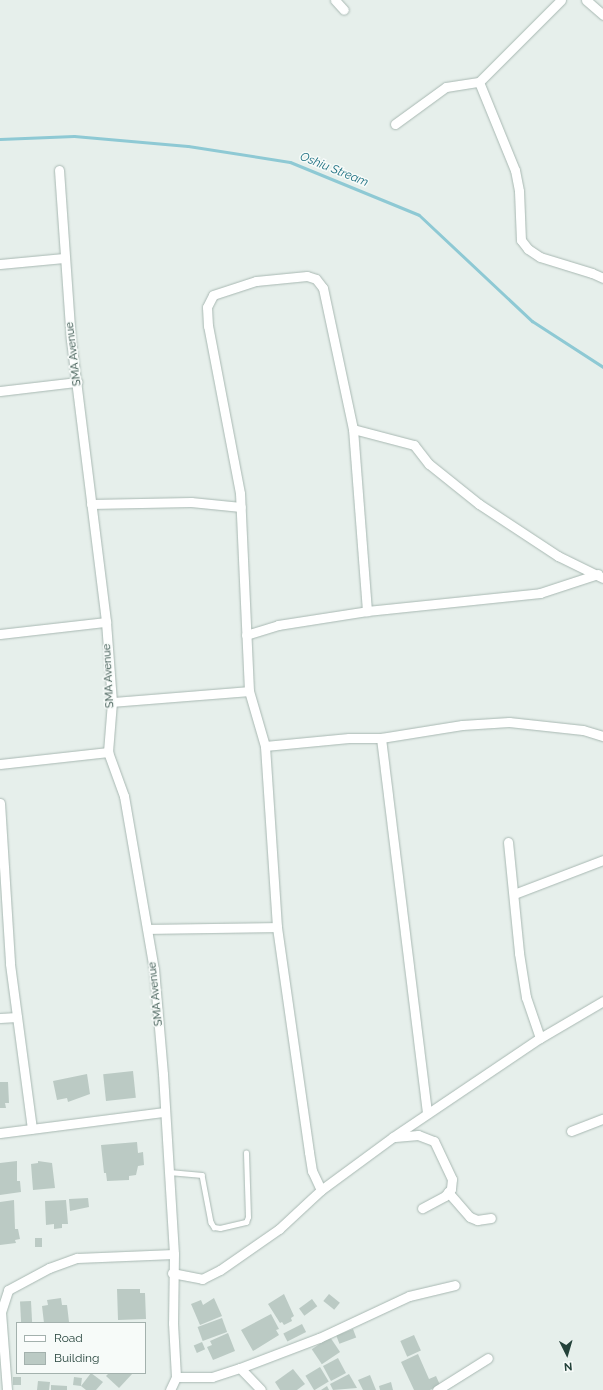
<!DOCTYPE html>
<html>
<head>
<meta charset="utf-8">
<style>
  body { margin:0 }
  #map { position:relative; width:603px; height:1390px; overflow:hidden; background:#e6efeb; font-family:Raleway,sans-serif }
  div>[style] { position:absolute }
  .stream>* { height:3px; margin:-1.5px; padding:0 1.5px; transform-origin:1.5px; border-radius:1.5px; background:#8ec9d4 }
  .building>* { inset:0; background:#bbcac4; transform-origin:0 0 }
  .roads { filter:drop-shadow(0 0 1px #a8b8b2) drop-shadow(0 0 1px #a8b8b2) }
  .service>* { height:4.5px; margin:-2.25px; padding:0 2.25px; transform-origin:2.25px; border-radius:2.25px; background:#fff }
  .minor>* { height:9px; margin:-4.5px; padding:0 4.5px; transform-origin:4.5px; border-radius:4.5px; background:#fff }
  span { translate:-50% -50%; white-space:nowrap; text-align:center; line-height:1.15; -webkit-text-stroke:3px #f7fbf9; paint-order:stroke }
  .street-label { font-size:11px; color:#24423a }
  .water-label { font-size:12px; color:#1c6f80; font-style:italic }
  .legend { position:absolute; left:16px; top:1322px; width:130px; height:52px; box-sizing:border-box; background:#f7fbf9; border:1px solid #a3b1ad; margin:0; padding:5px 7px; list-style:none; font-size:12px; color:#24423a }
  .legend li { display:flex; align-items:center; gap:8px; height:20px }
  .legend b { width:20px; border:1px solid #a3b1ad }
  .north { position:absolute; left:547px; top:1334px; width:40px; height:40px; -webkit-text-stroke:3px #f7fbf9; paint-order:stroke; rotate:175deg; font-size:11px; font-weight:700; line-height:16px; text-align:center; color:#24423a }
  .north::after { content:''; display:block; margin:auto; width:14px; height:18px; background:#24423a; clip-path:polygon(50% 0,100% 100%,50% 72%,0 100%) }
</style>
</head>
<body>
<div id="map">
  <div class="stream">
    <i style="left:0;top:139px;width:74px;rotate:-2.3deg"></i>
    <i style="left:74px;top:136px;width:114px;rotate:5deg"></i>
    <i style="left:188px;top:146px;width:103px;rotate:8.9deg"></i>
    <i style="left:290px;top:162px;width:139px;rotate:22.3deg"></i>
    <i style="left:419px;top:215px;width:155px;rotate:43.2deg"></i>
    <i style="left:532px;top:321px;width:85px;rotate:32.9deg"></i>
  </div>
  <div class="building">
    <i style="left:133px;top:1071px;width:27px;height:30px;rotate:84deg"></i>
    <i style="clip-path:polygon(87px 1074px,90px 1094px,68px 1102px,67px 1098px,57px 1100px,53px 1081px)"></i>
    <i style="clip-path:polygon(0 1082px,8px 1082px,9px 1103px,5px 1103px,6px 1108px,0 1108px)"></i>
    <i style="clip-path:polygon(137px 1142px,138px 1153px,143px 1152px,144px 1165px,138px 1166px,136px 1175px,129px 1176px,129px 1180px,107px 1181px,106px 1173px,104px 1173px,101px 1145px)"></i>
    <i style="clip-path:polygon(17px 1161px,17px 1181px,20px 1181px,21px 1192px,0 1195px,0 1163px)"></i>
    <i style="clip-path:polygon(38px 1161px,52px 1163px,55px 1188px,33px 1190px,31px 1164px,38px 1163px)"></i>
    <i style="clip-path:polygon(88px 1198px,89px 1207px,70px 1211px,69px 1199px)"></i>
    <i style="clip-path:polygon(14px 1200px,15px 1229px,18px 1229px,20px 1239px,15px 1240px,16px 1243px,0 1245px,0 1202px)"></i>
    <i style="clip-path:polygon(66px 1200px,68px 1224px,62px 1224px,62px 1228px,54px 1229px,54px 1224px,46px 1225px,45px 1201px)"></i>
    <i style="left:35px;top:1238px;width:7px;height:9px"></i>
    <i style="clip-path:polygon(117px 1289px,140px 1289px,140px 1293px,145px 1293px,146px 1319px,118px 1320px)"></i>
    <i style="clip-path:polygon(284px 1294px,294px 1316px,291px 1318px,292px 1321px,284px 1325px,282px 1322px,280px 1323px,268px 1304px)"></i>
    <i style="left:329px;top:1294px;width:14px;height:9px;rotate:39deg"></i>
    <i style="clip-path:polygon(61px 1298px,62px 1305px,67px 1305px,69px 1322px,44px 1323px,42px 1306px,48px 1305px,47px 1300px)"></i>
    <i style="clip-path:polygon(214px 1298px,222px 1316px,200px 1325px,191px 1304px,201px 1300px,203px 1305px)"></i>
    <i style="left:312px;top:1299px;width:9px;height:16px;rotate:54deg"></i>
    <i style="left:31px;top:1301px;width:22px;height:11px;rotate:87deg"></i>
    <i style="clip-path:polygon(271px 1314px,279px 1329px,276px 1330px,279px 1335px,253px 1351px,241px 1330px)"></i>
    <i style="left:222px;top:1318px;width:15px;height:26px;rotate:70deg"></i>
    <i style="left:302px;top:1324px;width:9px;height:21px;rotate:63deg"></i>
    <i style="left:353px;top:1329px;width:9px;height:18px;rotate:69deg"></i>
    <i style="clip-path:polygon(228px 1333px,235px 1351px,213px 1360px,207px 1347px,212px 1345px,210px 1341px)"></i>
    <i style="left:414px;top:1335px;width:17px;height:15px;rotate:66deg"></i>
    <i style="left:330px;top:1337px;width:18px;height:22px;rotate:56deg"></i>
    <i style="left:202px;top:1342px;width:8px;height:9px;rotate:67deg"></i>
    <i style="clip-path:polygon(418px 1354px,429px 1379px,436px 1376px,440px 1385px,430px 1390px,414px 1390px,401px 1362px)"></i>
    <i style="left:338px;top:1358px;width:17px;height:17px;rotate:62deg"></i>
    <i style="left:320px;top:1367px;width:17px;height:17px;rotate:59deg"></i>
    <i style="clip-path:polygon(293px 1369px,305px 1384px,297px 1390px,280px 1390px,275px 1382px)"></i>
    <i style="clip-path:polygon(91px 1373px,103px 1382px,96px 1390px,86px 1390px,81px 1386px)"></i>
    <i style="clip-path:polygon(109px 1373px,133px 1373px,119px 1388px,106px 1376px)"></i>
    <i style="clip-path:polygon(349px 1374px,357px 1388px,333px 1390px,330px 1384px)"></i>
    <i style="clip-path:polygon(370px 1375px,376px 1390px,363px 1390px,358px 1380px)"></i>
    <i style="left:13px;top:1377px;width:8px;height:8px"></i>
    <i style="left:74px;top:1377px;width:8px;height:8px;rotate:7deg"></i>
    <i style="clip-path:polygon(38px 1381px,50px 1382px,49px 1390px,37px 1390px)"></i>
    <i style="clip-path:polygon(391px 1382px,393px 1390px,380px 1390px,379px 1386px)"></i>
    <i style="clip-path:polygon(51px 1385px,67px 1386px,67px 1390px,51px 1390px)"></i>
    <i style="clip-path:polygon(327px 1386px,329px 1390px,321px 1390px)"></i>
  </div>
  <div class="roads">
    <div class="service">
      <i style="left:169px;top:1172px;width:33px;rotate:5deg"></i>
      <i style="left:202px;top:1175px;width:48px;rotate:79.2deg"></i>
      <i style="left:211px;top:1222px;width:6px;rotate:59deg"></i>
      <i style="left:214px;top:1227px;width:6px;rotate:9deg"></i>
      <i style="left:220px;top:1228px;width:27px;rotate:-13deg"></i>
      <i style="left:246px;top:1222px;width:5px;rotate:-68deg"></i>
      <i style="left:248px;top:1217px;width:64px;rotate:-91.8deg"></i>
    </div>
    <div class="minor">
      <i style="left:335px;top:0;width:13px;rotate:48deg"></i>
      <i style="left:561px;top:0;width:116px;rotate:135deg"></i>
      <i style="left:479px;top:82px;width:95px;rotate:67.8deg"></i>
      <i style="left:515px;top:170px;width:21px;rotate:79deg"></i>
      <i style="left:519px;top:191px;width:49px;rotate:87.7deg"></i>
      <i style="left:521px;top:240px;width:11px;rotate:52deg"></i>
      <i style="left:528px;top:249px;width:14px;rotate:34deg"></i>
      <i style="left:540px;top:257px;width:54px;rotate:17.1deg"></i>
      <i style="left:592px;top:273px;width:12px;rotate:24deg"></i>
      <i style="left:586px;top:0;width:23px;rotate:41deg"></i>
      <i style="left:395px;top:124px;width:63px;rotate:-36deg"></i>
      <i style="left:446px;top:87px;width:33px;rotate:-9deg"></i>
      <i style="left:59px;top:170px;width:170px;rotate:86deg"></i>
      <i style="left:71px;top:340px;width:284px;rotate:82.9deg"></i>
      <i style="left:106px;top:622px;width:80px;rotate:85.7deg"></i>
      <i style="left:112px;top:702px;width:50px;rotate:94.6deg"></i>
      <i style="left:108px;top:752px;width:47px;rotate:70deg"></i>
      <i style="left:124px;top:796px;width:176px;rotate:80.2deg"></i>
      <i style="left:154px;top:969px;width:105px;rotate:85.1deg"></i>
      <i style="left:163px;top:1074px;width:180px;rotate:86.5deg"></i>
      <i style="left:174px;top:1254px;width:69px;rotate:90.8deg"></i>
      <i style="left:173px;top:1323px;width:54px;rotate:86.8deg"></i>
      <i style="left:176px;top:1377px;width:36px"></i>
      <i style="left:212px;top:1377px;width:29px;rotate:-18deg"></i>
      <i style="left:240px;top:1368px;width:85px;rotate:-20.8deg"></i>
      <i style="left:319px;top:1338px;width:99px;rotate:-25deg"></i>
      <i style="left:409px;top:1296px;width:47px;rotate:-13.4deg"></i>
      <i style="left:0;top:264px;width:64px;rotate:-5.4deg"></i>
      <i style="left:0;top:391px;width:78px;rotate:-6.7deg"></i>
      <i style="left:353px;top:429px;width:63px;rotate:14.7deg"></i>
      <i style="left:414px;top:445px;width:24px;rotate:52deg"></i>
      <i style="left:429px;top:464px;width:64px;rotate:38.7deg"></i>
      <i style="left:479px;top:504px;width:95px;rotate:33.4deg"></i>
      <i style="left:558px;top:556px;width:50px;rotate:26.1deg"></i>
      <i style="left:91px;top:504px;width:100px;rotate:-1.1deg"></i>
      <i style="left:191px;top:502px;width:50px;rotate:5.7deg"></i>
      <i style="left:0;top:634px;width:107px;rotate:-6.5deg"></i>
      <i style="left:246px;top:635px;width:34px;rotate:-17deg"></i>
      <i style="left:278px;top:625px;width:90px;rotate:-8.9deg"></i>
      <i style="left:367px;top:611px;width:174px;rotate:-5.9deg"></i>
      <i style="left:540px;top:593px;width:61px;rotate:-18.1deg"></i>
      <i style="left:112px;top:702px;width:137px;rotate:-4.6deg"></i>
      <i style="left:381px;top:738px;width:378px;rotate:83deg"></i>
      <i style="left:265px;top:746px;width:84px;rotate:-5.4deg"></i>
      <i style="left:349px;top:738px;width:32px"></i>
      <i style="left:381px;top:738px;width:82px;rotate:-9.1deg"></i>
      <i style="left:462px;top:725px;width:47px;rotate:-3.7deg"></i>
      <i style="left:509px;top:722px;width:74px;rotate:6.2deg"></i>
      <i style="left:583px;top:730px;width:21px;rotate:17deg"></i>
      <i style="left:0;top:764px;width:109px;rotate:-6.3deg"></i>
      <i style="left:0;top:803px;width:161px;rotate:86.4deg"></i>
      <i style="left:10px;top:964px;width:166px;rotate:82.4deg"></i>
      <i style="left:508px;top:842px;width:112px;rotate:84.3deg"></i>
      <i style="left:519px;top:953px;width:45px;rotate:81deg"></i>
      <i style="left:526px;top:997px;width:43px;rotate:71.1deg"></i>
      <i style="left:514px;top:894px;width:95px;rotate:-20.9deg"></i>
      <i style="left:148px;top:929px;width:129px;rotate:-0.9deg"></i>
      <i style="left:0;top:1018px;width:17px;rotate:-3deg"></i>
      <i style="left:571px;top:1131px;width:34px;rotate:-21deg"></i>
      <i style="left:0;top:1133px;width:166px;rotate:-7.3deg"></i>
      <i style="left:395px;top:1137px;width:23px;rotate:-5deg"></i>
      <i style="left:418px;top:1135px;width:17px;rotate:21deg"></i>
      <i style="left:434px;top:1141px;width:42px;rotate:64.7deg"></i>
      <i style="left:452px;top:1179px;width:10px;rotate:96deg"></i>
      <i style="left:451px;top:1189px;width:9px;rotate:131deg"></i>
      <i style="left:445px;top:1196px;width:26px;rotate:152deg"></i>
      <i style="left:321px;top:1190px;width:21px;rotate:-115deg"></i>
      <i style="left:312px;top:1171px;width:19px;rotate:-99deg"></i>
      <i style="left:309px;top:1152px;width:227px;rotate:-98.1deg"></i>
      <i style="left:277px;top:927px;width:181px;rotate:-93.8deg"></i>
      <i style="left:265px;top:746px;width:57px;rotate:-106.2deg"></i>
      <i style="left:249px;top:691px;width:198px;rotate:-92.6deg"></i>
      <i style="left:240px;top:493px;width:170px;rotate:-100.8deg"></i>
      <i style="left:208px;top:326px;width:19px;rotate:-93deg"></i>
      <i style="left:207px;top:307px;width:13px;rotate:-63deg"></i>
      <i style="left:213px;top:295px;width:45px;rotate:-18deg"></i>
      <i style="left:256px;top:281px;width:51px;rotate:-5.6deg"></i>
      <i style="left:307px;top:276px;width:9px;rotate:18deg"></i>
      <i style="left:316px;top:279px;width:11px;rotate:52deg"></i>
      <i style="left:323px;top:288px;width:144px;rotate:78deg"></i>
      <i style="left:353px;top:429px;width:183px;rotate:85.6deg"></i>
      <i style="left:448px;top:1192px;width:33px;rotate:49deg"></i>
      <i style="left:470px;top:1217px;width:8px;rotate:23deg"></i>
      <i style="left:477px;top:1220px;width:14px;rotate:-8deg"></i>
      <i style="left:172px;top:1273px;width:31px;rotate:11deg"></i>
      <i style="left:202px;top:1279px;width:20px;rotate:-27deg"></i>
      <i style="left:220px;top:1270px;width:72px;rotate:-34.8deg"></i>
      <i style="left:279px;top:1229px;width:57px;rotate:-42.9deg"></i>
      <i style="left:321px;top:1190px;width:89px;rotate:-36.4deg"></i>
      <i style="left:393px;top:1137px;width:177px;rotate:-34deg"></i>
      <i style="left:540px;top:1038px;width:73px;rotate:-30.4deg"></i>
      <i style="left:240px;top:1368px;width:30px;rotate:46deg"></i>
      <i style="left:7px;top:1390px;width:78px;rotate:-94.4deg"></i>
      <i style="left:1px;top:1312px;width:23px;rotate:-72deg"></i>
      <i style="left:8px;top:1290px;width:47px;rotate:-28.2deg"></i>
      <i style="left:49px;top:1268px;width:30px;rotate:-20deg"></i>
      <i style="left:77px;top:1258px;width:97px;rotate:-2.4deg"></i>
      <i style="left:170px;top:1390px;width:14px;rotate:-65deg"></i>
      <i style="left:437px;top:1390px;width:60px;rotate:-32.1deg"></i>
    </div>
  </div>
  <div class="street-label">
    <span style="left:74px;top:354px;rotate:-97deg">SMA Avenue</span>
    <span style="left:109px;top:676px;rotate:-93deg">SMA Avenue</span>
    <span style="left:156px;top:994px;rotate:-96deg">SMA Avenue</span>
  </div>
  <div class="water-label">
    <span style="left:334px;top:170px;rotate:22deg">Oshiu Stream</span>
  </div>
  <ul class="legend">
  <li><b style="height:5px;background:#fff"></b>Road</li>
  <li><b style="height:11px;background:#bbcac4"></b>Building</li>
  </ul>
  <div class="north">N</div>
</div>
</body>
</html>
